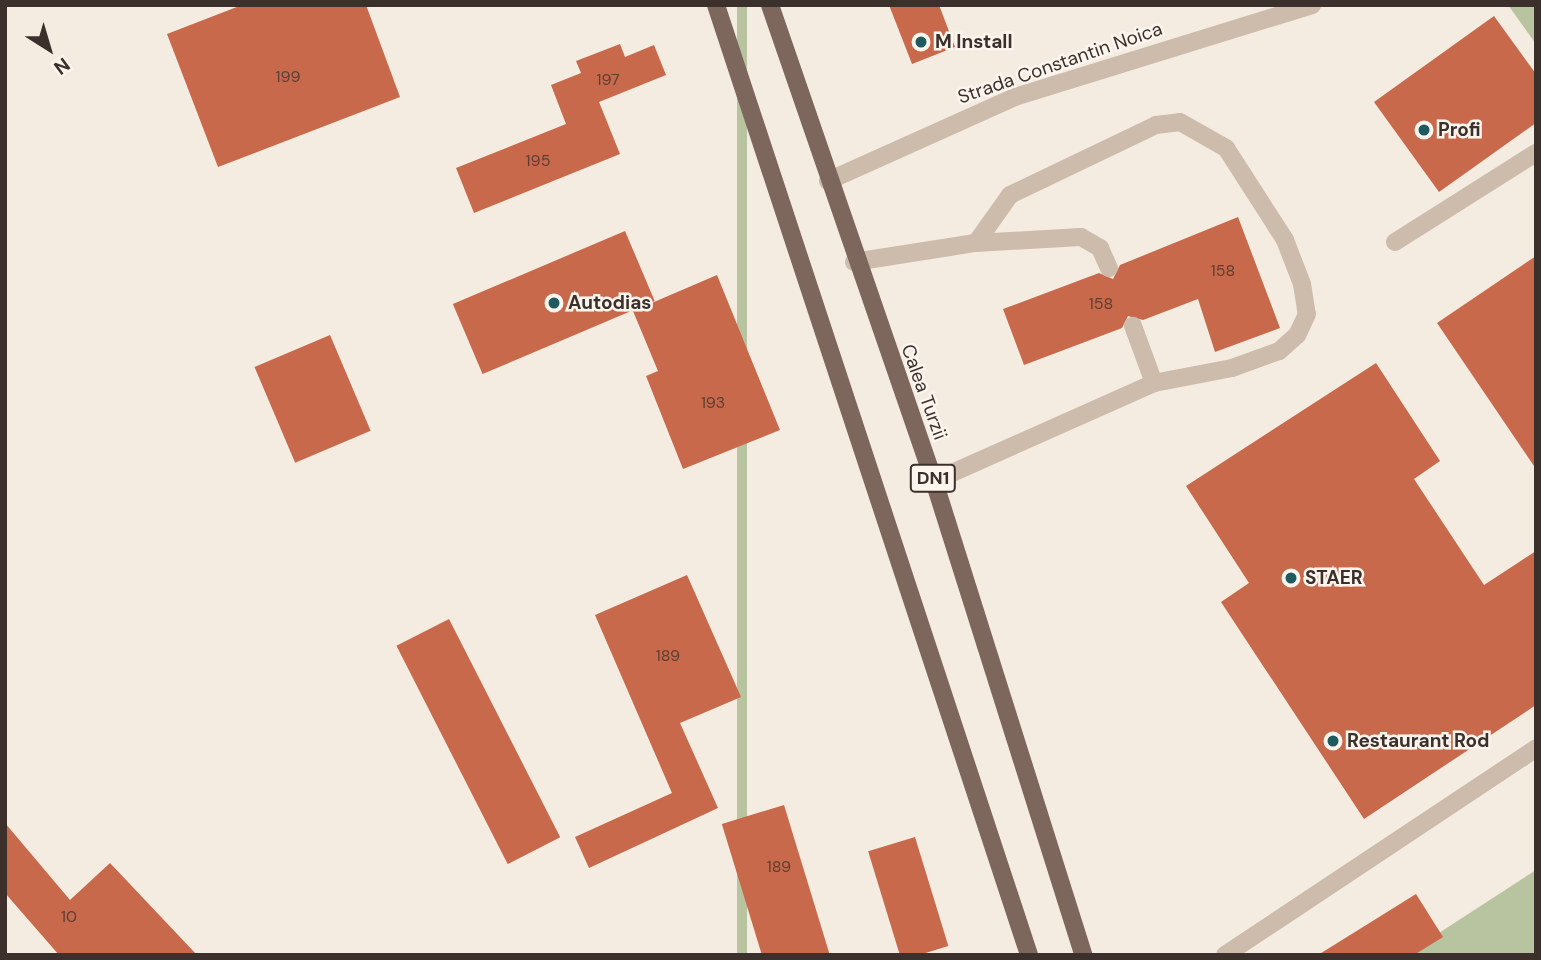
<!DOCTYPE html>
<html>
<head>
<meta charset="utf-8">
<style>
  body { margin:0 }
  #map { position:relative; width:1541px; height:960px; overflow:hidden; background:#f4ebe1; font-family:"DM Sans",sans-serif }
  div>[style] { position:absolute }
  .green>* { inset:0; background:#b8c4a0; transform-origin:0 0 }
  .building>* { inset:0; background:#c8694b; transform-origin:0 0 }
  .lane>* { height:18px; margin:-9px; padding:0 9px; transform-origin:9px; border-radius:9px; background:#cdbbac }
  .street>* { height:18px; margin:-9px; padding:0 9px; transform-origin:9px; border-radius:9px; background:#cdbbac }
  .primary>* { height:18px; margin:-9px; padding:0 9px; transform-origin:9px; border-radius:9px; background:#7d675c }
  .dots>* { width:19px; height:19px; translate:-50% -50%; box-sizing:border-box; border:4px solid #fbf5ee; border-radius:50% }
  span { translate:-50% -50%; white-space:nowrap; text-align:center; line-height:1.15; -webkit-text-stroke:5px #fbf5ee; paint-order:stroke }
  .number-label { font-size:16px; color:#5e3e33 }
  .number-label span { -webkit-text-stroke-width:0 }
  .shield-label span { padding:2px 5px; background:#fbf5ee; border:2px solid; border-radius:5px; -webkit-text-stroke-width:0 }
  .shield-label { font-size:18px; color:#3b302b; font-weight:700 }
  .poi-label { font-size:19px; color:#3b302b; font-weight:700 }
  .left { translate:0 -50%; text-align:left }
  .street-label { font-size:19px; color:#3b302b }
  .frame { position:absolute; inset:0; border:7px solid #3b302b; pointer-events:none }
  .north { position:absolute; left:14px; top:14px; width:70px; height:70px; -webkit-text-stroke:5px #fbf5ee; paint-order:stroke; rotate:143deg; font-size:19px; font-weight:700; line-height:28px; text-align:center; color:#3b302b }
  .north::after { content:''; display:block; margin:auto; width:24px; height:32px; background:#3b302b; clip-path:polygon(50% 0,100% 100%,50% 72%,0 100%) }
</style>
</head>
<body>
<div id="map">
  <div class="green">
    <i style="left:737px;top:5px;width:10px;height:1001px"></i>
    <i style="clip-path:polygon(1508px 5px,1536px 5px,1536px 44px)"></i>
    <i style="clip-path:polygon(1536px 870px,1536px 955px,1405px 955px)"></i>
  </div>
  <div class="building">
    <i style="clip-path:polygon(242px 5px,366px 5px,400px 97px,218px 167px,167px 34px)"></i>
    <i style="clip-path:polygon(889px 5px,939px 5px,955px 47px,912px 64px)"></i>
    <i style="clip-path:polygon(1494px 16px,1536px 74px,1536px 123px,1439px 192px,1374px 102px)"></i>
    <i style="clip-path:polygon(620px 44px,625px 57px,654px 45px,666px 75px,599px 102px,620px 154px,474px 213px,456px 168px,566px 124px,551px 85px,581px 73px,576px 61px)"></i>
    <i style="clip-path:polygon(1238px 217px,1280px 328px,1215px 352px,1198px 299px,1143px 320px,1128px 316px,1122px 328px,1024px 365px,1003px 309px,1099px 273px,1113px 279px,1120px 265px)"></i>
    <i style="left:625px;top:231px;width:76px;height:187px;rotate:67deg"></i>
    <i style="clip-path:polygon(1536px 256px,1536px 469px,1437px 323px)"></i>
    <i style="clip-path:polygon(717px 275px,780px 430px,683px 469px,646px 376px,658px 371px,633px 311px)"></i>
    <i style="left:330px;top:335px;width:104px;height:82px;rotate:67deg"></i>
    <i style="clip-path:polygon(1376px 363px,1440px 461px,1414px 479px,1484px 585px,1536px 551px,1536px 705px,1364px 819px,1221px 602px,1249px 583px,1186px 486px)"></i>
    <i style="clip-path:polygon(687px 575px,741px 697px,680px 723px,718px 808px,589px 868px,575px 837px,672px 793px,595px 615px)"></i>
    <i style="left:449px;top:619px;width:245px;height:59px;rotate:63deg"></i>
    <i style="left:784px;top:805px;width:157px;height:65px;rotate:73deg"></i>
    <i style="clip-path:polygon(5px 823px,70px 900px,110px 863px,197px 955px,59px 955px,5px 893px)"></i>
    <i style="left:915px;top:837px;width:114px;height:49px;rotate:73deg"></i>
    <i style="clip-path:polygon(1416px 894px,1443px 937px,1414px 955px,1318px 955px)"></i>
  </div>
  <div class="lane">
    <i style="left:1395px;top:242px;width:167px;rotate:-32.3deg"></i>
    <i style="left:976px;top:243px;width:59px;rotate:-54.7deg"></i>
    <i style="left:1010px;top:195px;width:162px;rotate:-25.6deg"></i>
    <i style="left:1156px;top:125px;width:24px;rotate:-7deg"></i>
    <i style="left:1180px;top:122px;width:53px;rotate:29.5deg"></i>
    <i style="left:1226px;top:148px;width:109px;rotate:57.3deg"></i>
    <i style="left:1285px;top:240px;width:47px;rotate:68.9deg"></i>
    <i style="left:1302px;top:284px;width:30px;rotate:81deg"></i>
    <i style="left:1307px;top:314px;width:23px;rotate:115deg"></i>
    <i style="left:1297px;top:335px;width:24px;rotate:138deg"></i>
    <i style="left:1279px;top:351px;width:50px;rotate:160.1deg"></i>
    <i style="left:1232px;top:368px;width:79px;rotate:169.1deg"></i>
    <i style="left:854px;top:262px;width:123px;rotate:-8.9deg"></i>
    <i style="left:976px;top:243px;width:105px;rotate:-3.3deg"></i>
    <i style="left:1081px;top:237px;width:22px;rotate:30deg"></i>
    <i style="left:1100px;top:248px;width:22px;rotate:66deg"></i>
    <i style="left:934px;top:481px;width:241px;rotate:-24deg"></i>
    <i style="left:1154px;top:383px;width:61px;rotate:-110.2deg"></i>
    <i style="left:1225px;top:955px;width:374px;rotate:-33.6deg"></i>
  </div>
  <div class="street">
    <i style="left:828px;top:181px;width:205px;rotate:-24.2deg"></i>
    <i style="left:1015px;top:97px;width:311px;rotate:-17.2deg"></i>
  </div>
  <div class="primary">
    <i style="left:716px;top:5px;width:1000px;rotate:71.76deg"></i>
    <i style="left:770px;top:5px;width:503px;rotate:70.99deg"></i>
    <i style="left:934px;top:481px;width:497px;rotate:72.5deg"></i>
  </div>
  <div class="dots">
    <i style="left:921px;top:42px;background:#1f5a5e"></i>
    <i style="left:1424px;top:130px;background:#1f5a5e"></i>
    <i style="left:554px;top:303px;background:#1f5a5e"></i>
    <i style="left:1291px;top:578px;background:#1f5a5e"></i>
    <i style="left:1333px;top:741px;background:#1f5a5e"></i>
  </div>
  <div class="number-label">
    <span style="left:288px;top:77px">199</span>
    <span style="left:608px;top:80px">197</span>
    <span style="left:538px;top:161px">195</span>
    <span style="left:1223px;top:271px">158</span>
    <span style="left:1101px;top:304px">158</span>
    <span style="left:713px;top:403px">193</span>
    <span style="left:668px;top:656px">189</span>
    <span style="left:779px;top:867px">189</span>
    <span style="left:69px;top:917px">10</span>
  </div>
  <div class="shield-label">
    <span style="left:933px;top:478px">DN1</span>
  </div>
  <div class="poi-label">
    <span class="left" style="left:935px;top:42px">M Install</span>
    <span class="left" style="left:1438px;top:130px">Profi</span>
    <span class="left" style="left:568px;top:303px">Autodias</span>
    <span class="left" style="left:1305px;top:578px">STAER</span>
    <span class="left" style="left:1347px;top:741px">Restaurant Rod</span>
  </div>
  <div class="street-label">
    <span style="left:1060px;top:63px;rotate:-19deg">Strada Constantin Noica</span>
    <span style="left:924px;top:392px;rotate:70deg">Calea Turzii</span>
  </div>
  <div class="frame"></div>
  <div class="north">N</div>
</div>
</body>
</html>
